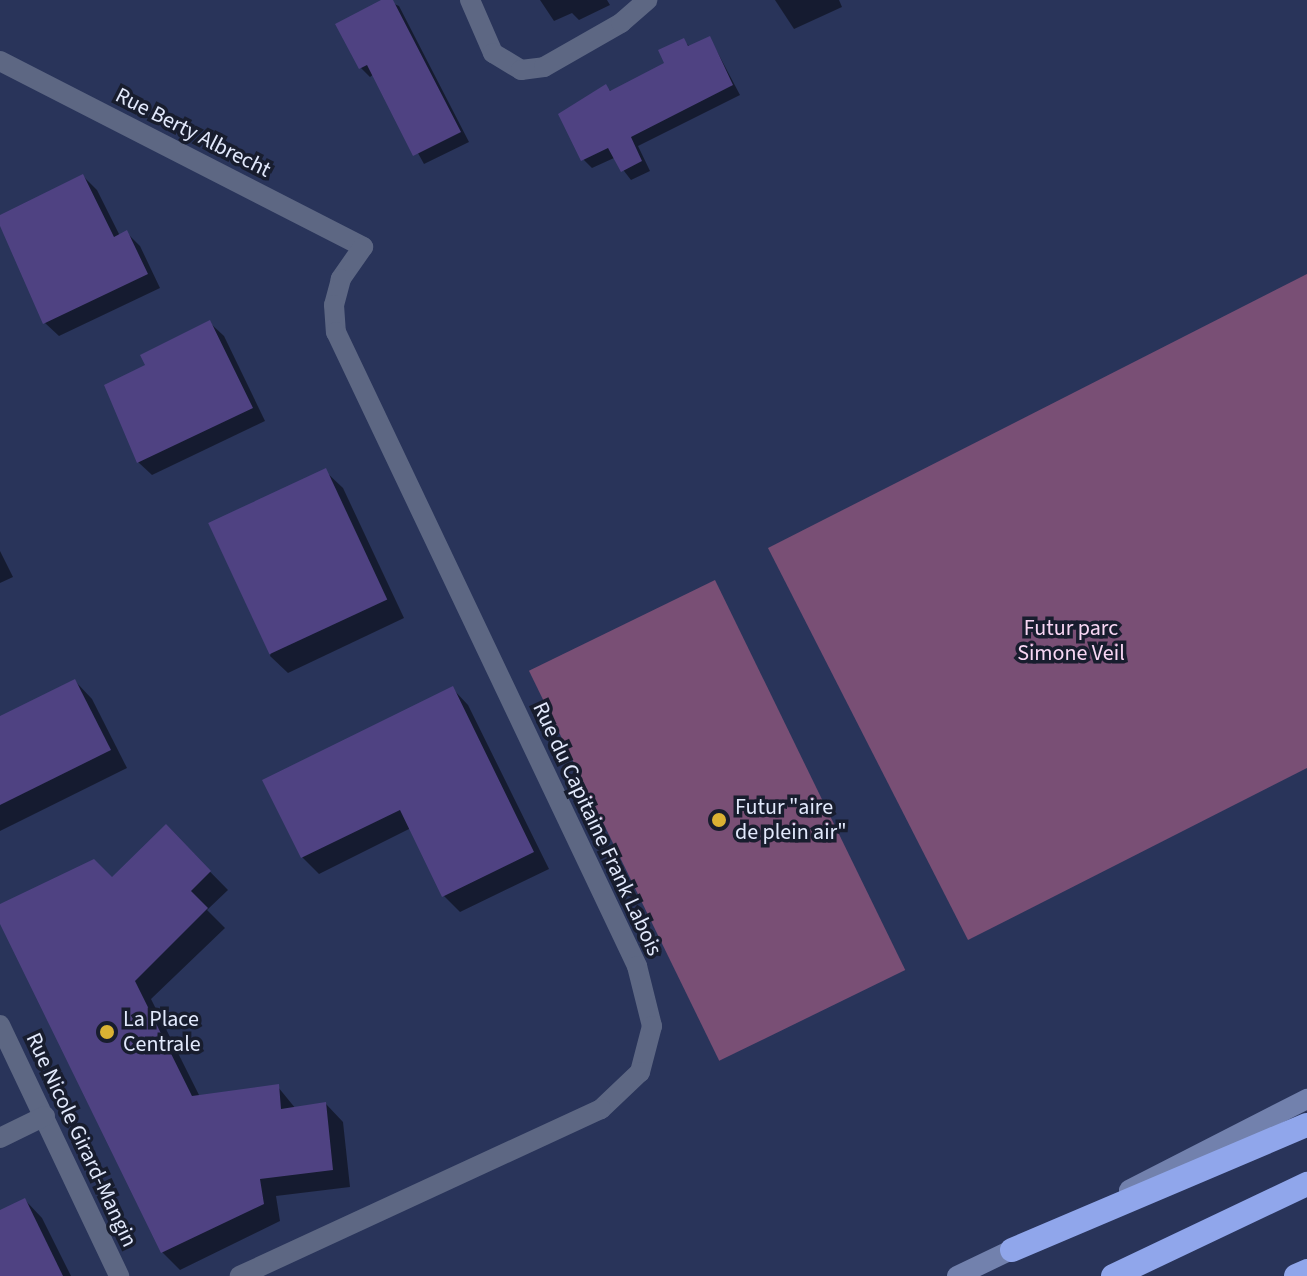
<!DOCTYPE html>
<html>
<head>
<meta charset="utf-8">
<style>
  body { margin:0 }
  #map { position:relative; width:1307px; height:1276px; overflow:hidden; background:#29345a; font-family:"Source Sans 3",sans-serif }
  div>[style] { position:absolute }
  .green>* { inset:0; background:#794f75; transform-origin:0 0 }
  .shadow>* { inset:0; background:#0007 }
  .building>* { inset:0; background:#4f4282; transform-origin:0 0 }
  .street>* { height:20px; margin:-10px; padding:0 10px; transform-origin:10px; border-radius:10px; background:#5d6783 }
  .secondary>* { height:20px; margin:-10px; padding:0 10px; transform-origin:10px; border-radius:10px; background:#7281ad }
  .highway>* { height:24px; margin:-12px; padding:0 12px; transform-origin:12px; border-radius:12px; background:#90a6eb }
  .dots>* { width:22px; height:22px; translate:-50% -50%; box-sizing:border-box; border:4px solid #181d2e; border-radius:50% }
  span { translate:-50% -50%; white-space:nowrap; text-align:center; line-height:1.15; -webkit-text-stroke:7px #181d2e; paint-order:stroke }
  .street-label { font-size:22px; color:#e2e9fc }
  .park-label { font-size:22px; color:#f9d7f4 }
  .poi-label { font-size:22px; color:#e2e9fc }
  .left { translate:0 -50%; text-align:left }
</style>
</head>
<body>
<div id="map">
  <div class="green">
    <i style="clip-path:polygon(1307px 274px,1307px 768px,968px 940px,768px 548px)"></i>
    <i style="left:715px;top:580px;width:434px;height:207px;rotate:64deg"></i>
  </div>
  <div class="shadow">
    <i style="clip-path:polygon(385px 0,399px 6px,469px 142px,424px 164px,374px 74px,370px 77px,361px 68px)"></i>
    <i style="clip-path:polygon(540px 0,607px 0,610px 5px,579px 20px,572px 13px,554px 21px)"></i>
    <i style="clip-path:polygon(775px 0,839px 0,842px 7px,794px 29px)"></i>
    <i style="clip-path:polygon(710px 38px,740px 95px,638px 146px,650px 171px,631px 180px,614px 158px,592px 168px,583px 159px,606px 87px,612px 92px,667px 64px,684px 41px,690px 47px)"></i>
    <i style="clip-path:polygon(83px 176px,97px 190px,120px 236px,127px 233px,140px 246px,160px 288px,59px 336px,45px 323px,0 217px)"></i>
    <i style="clip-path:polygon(210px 323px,224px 336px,265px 421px,152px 475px,138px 462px,148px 366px)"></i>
    <i style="clip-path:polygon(325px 471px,343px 488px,404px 618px,288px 673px,270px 656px)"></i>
    <i style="clip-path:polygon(0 551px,13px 577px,0 583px)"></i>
    <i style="clip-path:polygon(75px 681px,92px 699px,127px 768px,0 831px,0 718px)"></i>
    <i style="clip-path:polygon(452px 688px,468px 705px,549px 869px,460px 912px,444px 896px,411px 828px,319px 874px,302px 857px)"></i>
    <i style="clip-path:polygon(166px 827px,228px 890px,207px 910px,225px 928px,151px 999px,200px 1097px,278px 1087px,296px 1109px,326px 1104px,343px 1122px,350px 1187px,276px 1196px,280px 1221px,180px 1270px,162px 1252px,0 920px,0 906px,111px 879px)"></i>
    <i style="clip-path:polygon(25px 1200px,42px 1218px,71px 1276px,0 1276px,0 1212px)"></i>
  </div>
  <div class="building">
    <i style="clip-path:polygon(381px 0,393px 0,461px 132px,413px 156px,367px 65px,359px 69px,335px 24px)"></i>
    <i style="clip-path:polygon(710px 36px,733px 85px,631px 137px,642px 161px,621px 172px,608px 148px,581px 161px,558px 114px,606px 84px,610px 91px,664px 63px,658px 50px,684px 38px,688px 46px)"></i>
    <i style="clip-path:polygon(83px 174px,114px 237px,127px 230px,148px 274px,43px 324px,0 226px,0 215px)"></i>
    <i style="clip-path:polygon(210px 320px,253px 408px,137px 463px,104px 385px,145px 365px,140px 355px)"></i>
    <i style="left:326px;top:468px;width:145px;height:130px;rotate:65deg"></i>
    <i style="clip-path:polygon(75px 679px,111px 750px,0 805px,0 716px)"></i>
    <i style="clip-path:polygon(453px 686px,534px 852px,442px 897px,400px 810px,301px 858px,262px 780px)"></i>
    <i style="clip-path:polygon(166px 824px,211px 871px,191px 891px,208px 908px,135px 981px,192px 1096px,279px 1084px,281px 1109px,326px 1102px,333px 1170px,260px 1179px,264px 1204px,161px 1253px,0 924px,0 904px,94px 859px,112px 877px)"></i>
    <i style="clip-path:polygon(25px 1198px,63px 1276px,0 1276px,0 1210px)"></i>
  </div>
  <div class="street">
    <i style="left:470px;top:0;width:58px;rotate:66.5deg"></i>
    <i style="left:493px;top:53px;width:33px;rotate:31deg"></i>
    <i style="left:521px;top:70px;width:23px;rotate:-7deg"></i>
    <i style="left:544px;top:67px;width:89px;rotate:-29.7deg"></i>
    <i style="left:621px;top:23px;width:35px;rotate:-41deg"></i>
    <i style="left:0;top:61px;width:408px;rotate:27.1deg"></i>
    <i style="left:363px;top:247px;width:39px;rotate:125deg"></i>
    <i style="left:341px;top:279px;width:27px;rotate:105deg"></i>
    <i style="left:334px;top:305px;width:27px;rotate:86deg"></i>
    <i style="left:336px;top:332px;width:702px;rotate:64.6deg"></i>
    <i style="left:637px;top:966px;width:62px;rotate:76deg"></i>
    <i style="left:652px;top:1026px;width:48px;rotate:104.6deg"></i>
    <i style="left:640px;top:1072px;width:54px;rotate:136.5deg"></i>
    <i style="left:601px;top:1109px;width:398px;rotate:155.2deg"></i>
    <i style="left:0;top:1025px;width:278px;rotate:64.6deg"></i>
    <i style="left:0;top:1138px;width:50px;rotate:-26.1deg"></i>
  </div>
  <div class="secondary">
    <i style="left:1129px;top:1190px;width:200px;rotate:-27.1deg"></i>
    <i style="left:957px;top:1276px;width:76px;rotate:-25.6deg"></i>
  </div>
  <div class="highway">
    <i style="left:1012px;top:1250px;width:320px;rotate:-23deg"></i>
    <i style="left:1113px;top:1276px;width:215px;rotate:-25.4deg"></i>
    <i style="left:1296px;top:1276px;width:12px;rotate:-24deg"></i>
  </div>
  <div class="dots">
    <i style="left:719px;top:820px;background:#dbb233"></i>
    <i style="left:107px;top:1032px;background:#dbb233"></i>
  </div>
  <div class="street-label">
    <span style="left:193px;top:133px;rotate:27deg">Rue Berty Albrecht</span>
    <span style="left:597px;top:829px;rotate:65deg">Rue du Capitaine Frank Labois</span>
    <span style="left:81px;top:1140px;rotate:65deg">Rue Nicole Girard-Mangin</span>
  </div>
  <div class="park-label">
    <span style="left:1071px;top:641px">Futur parc<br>Simone Veil</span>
  </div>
  <div class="poi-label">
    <span class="left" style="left:735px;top:820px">Futur "aire<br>de plein air"</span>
    <span class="left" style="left:123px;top:1032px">La Place<br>Centrale</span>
  </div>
</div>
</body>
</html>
